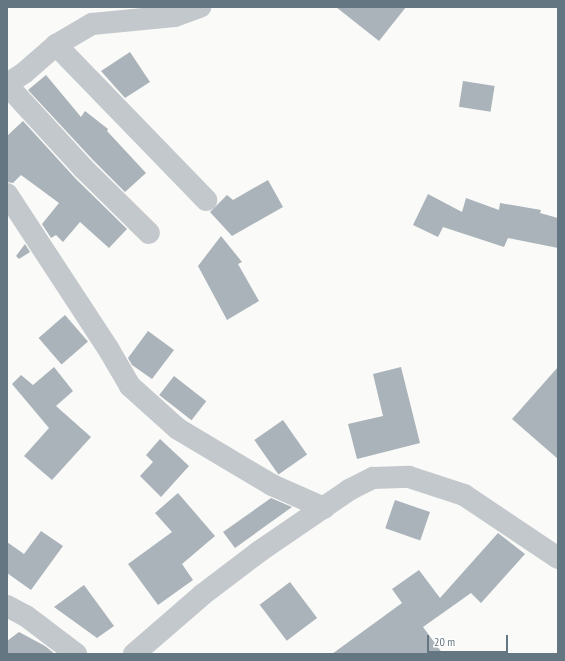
<!DOCTYPE html>
<html>
<head>
<meta charset="utf-8">
<style>
  body { margin:0 }
  #map { position:relative; width:565px; height:661px; overflow:hidden; background:#fafaf8; font-family:"PT Sans Narrow",sans-serif }
  div>[style] { position:absolute }
  .building>* { inset:0; background:#aab3b9; transform-origin:0 0 }
  .minor>* { height:22px; margin:-11px; padding:0 11px; transform-origin:11px; border-radius:11px; background:#c3c8cc }
  span { translate:-50% -50%; white-space:nowrap; text-align:center; line-height:1.15; -webkit-text-stroke:4px #fff; paint-order:stroke }
  .frame { position:absolute; inset:0; border:8px solid #657683; pointer-events:none }
  .scale { position:absolute; left:427px; top:635px; width:81px; height:18px; box-sizing:border-box; border:2px solid #657683; border-top:0; padding-left:5px; font-size:12px; line-height:14px; white-space:nowrap; color:#657683; -webkit-text-stroke:3px #fff; paint-order:stroke }
</style>
</head>
<body>
<div id="map">
  <div class="building">
    <i style="clip-path:polygon(336px 7px,406px 7px,379px 41px)"></i>
    <i style="clip-path:polygon(130px 52px,150px 82px,125px 98px,101px 71px)"></i>
    <i style="clip-path:polygon(46px 75px,81px 117px,85px 111px,108px 129px,107px 131px,146px 173px,125px 192px,93px 160px,28px 90px)"></i>
    <i style="left:463px;top:81px;width:32px;height:26px;rotate:9deg"></i>
    <i style="clip-path:polygon(23px 121px,75px 178px,127px 229px,109px 248px,80px 222px,63px 242px,56px 235px,51px 238px,42px 224px,59px 203px,21px 175px,13px 183px,7px 182px,7px 136px)"></i>
    <i style="clip-path:polygon(268px 180px,283px 207px,232px 236px,210px 212px,227px 195px,233px 200px)"></i>
    <i style="clip-path:polygon(428px 194px,462px 212px,466px 198px,499px 210px,500px 203px,541px 210px,540px 213px,558px 218px,558px 248px,508px 238px,504px 247px,443px 227px,438px 237px,413px 225px)"></i>
    <i style="clip-path:polygon(221px 236px,242px 262px,238px 264px,259px 301px,227px 320px,198px 266px)"></i>
    <i style="clip-path:polygon(25px 244px,30px 252px,19px 259px,16px 256px)"></i>
    <i style="left:65px;top:315px;width:35px;height:35px;rotate:49deg"></i>
    <i style="clip-path:polygon(148px 331px,174px 350px,152px 379px,132px 365px,128px 358px)"></i>
    <i style="clip-path:polygon(54px 367px,73px 391px,56px 406px,91px 437px,52px 480px,24px 456px,49px 428px,12px 384px,21px 375px,33px 385px)"></i>
    <i style="clip-path:polygon(401px 367px,420px 443px,357px 459px,348px 424px,383px 416px,373px 374px)"></i>
    <i style="clip-path:polygon(558px 367px,558px 459px,512px 419px)"></i>
    <i style="left:174px;top:376px;width:41px;height:24px;rotate:38deg"></i>
    <i style="left:283px;top:420px;width:42px;height:35px;rotate:55deg"></i>
    <i style="clip-path:polygon(160px 439px,189px 466px,161px 497px,140px 476px,153px 462px,146px 455px)"></i>
    <i style="clip-path:polygon(178px 493px,215px 536px,182px 564px,193px 580px,158px 605px,128px 564px,172px 532px,155px 513px)"></i>
    <i style="clip-path:polygon(271px 498px,292px 507px,235px 548px,223px 532px)"></i>
    <i style="left:395px;top:500px;width:37px;height:30px;rotate:19deg"></i>
    <i style="clip-path:polygon(41px 531px,63px 546px,31px 590px,7px 573px,7px 542px,24px 554px)"></i>
    <i style="clip-path:polygon(498px 533px,525px 554px,481px 603px,471px 593px,423px 627px,443px 654px,332px 654px,402px 603px,392px 589px,419px 570px,440px 598px)"></i>
    <i style="left:290px;top:582px;width:45px;height:38px;rotate:53deg"></i>
    <i style="clip-path:polygon(84px 585px,114px 626px,97px 638px,54px 607px)"></i>
    <i style="clip-path:polygon(19px 632px,45px 646px,55px 654px,7px 654px,7px 641px)"></i>
  </div>
  <div class="minor">
    <i style="left:56px;top:45px;width:216px;rotate:45.9deg"></i>
    <i style="left:7px;top:84px;width:20px;rotate:-33deg"></i>
    <i style="left:24px;top:73px;width:43px;rotate:-41.2deg"></i>
    <i style="left:56px;top:45px;width:42px;rotate:-30.3deg"></i>
    <i style="left:92px;top:24px;width:83px;rotate:-5.5deg"></i>
    <i style="left:175px;top:16px;width:27px;rotate:-20deg"></i>
    <i style="left:7px;top:85px;width:114px;rotate:47.5deg"></i>
    <i style="left:84px;top:169px;width:91px;rotate:44.6deg"></i>
    <i style="left:7px;top:194px;width:186px;rotate:56.8deg"></i>
    <i style="left:109px;top:350px;width:42px;rotate:59.7deg"></i>
    <i style="left:130px;top:386px;width:64px;rotate:41.9deg"></i>
    <i style="left:178px;top:429px;width:109px;rotate:30.8deg"></i>
    <i style="left:272px;top:485px;width:57px;rotate:23.9deg"></i>
    <i style="left:7px;top:606px;width:21px;rotate:28deg"></i>
    <i style="left:26px;top:616px;width:63px;rotate:37.2deg"></i>
    <i style="left:134px;top:654px;width:90px;rotate:-40.9deg"></i>
    <i style="left:202px;top:595px;width:73px;rotate:-37.2deg"></i>
    <i style="left:260px;top:551px;width:108px;rotate:-34.4deg"></i>
    <i style="left:349px;top:490px;width:27px;rotate:-27deg"></i>
    <i style="left:373px;top:478px;width:36px;rotate:-2deg"></i>
    <i style="left:409px;top:477px;width:58px;rotate:18.1deg"></i>
    <i style="left:464px;top:495px;width:113px;rotate:33.8deg"></i>
  </div>
  <div class="frame"></div>
  <div class="scale">20 m</div>
</div>
</body>
</html>
